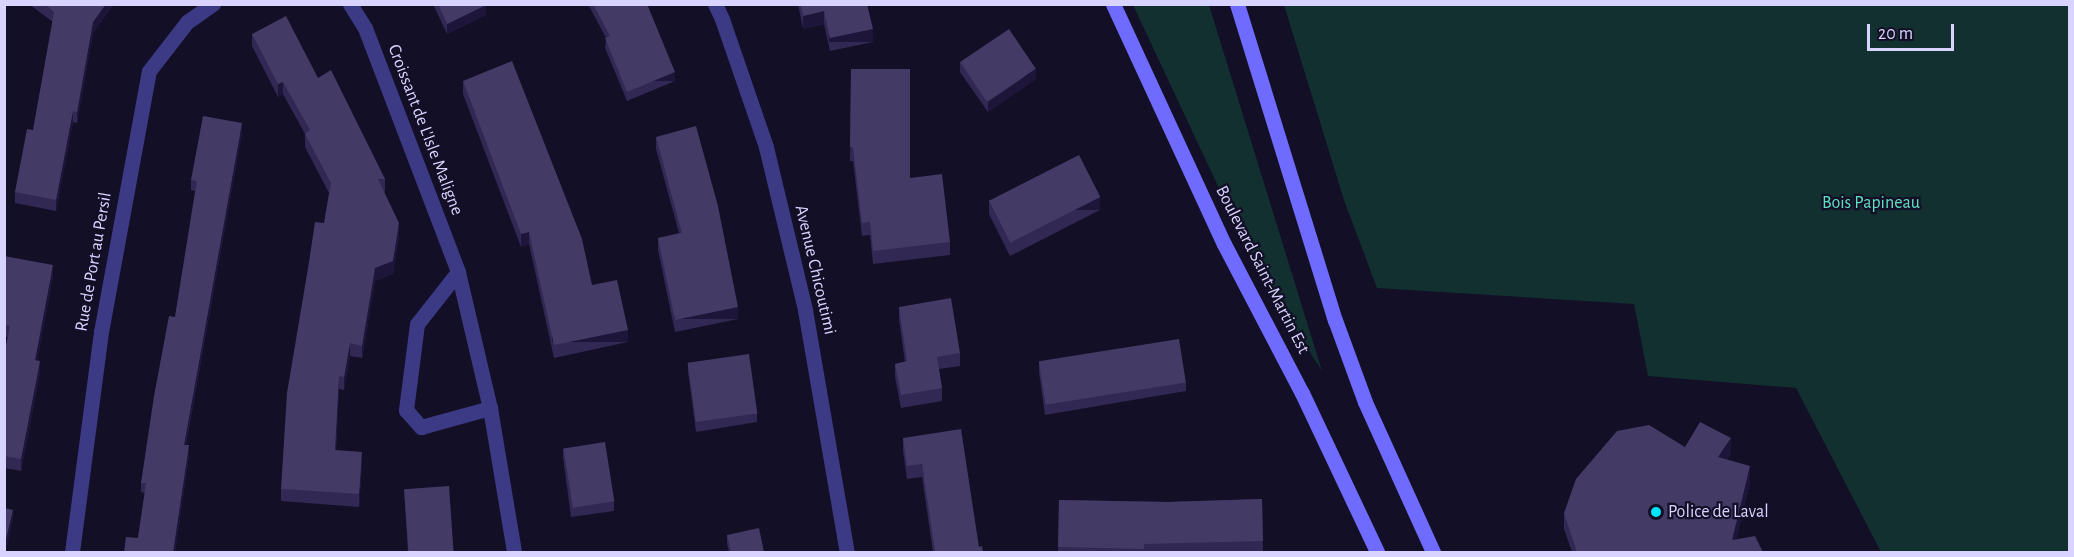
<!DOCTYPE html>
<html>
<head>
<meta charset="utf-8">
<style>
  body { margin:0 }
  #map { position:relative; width:2074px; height:557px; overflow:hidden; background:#130f26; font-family:"Alegreya Sans",sans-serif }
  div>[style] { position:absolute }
  .green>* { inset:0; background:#12302f }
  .minor>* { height:15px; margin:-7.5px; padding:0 7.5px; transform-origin:7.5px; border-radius:7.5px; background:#3d3a85 }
  .secondary>* { height:15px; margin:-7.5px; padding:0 7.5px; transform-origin:7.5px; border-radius:7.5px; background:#6f6bff }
  .wall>* { inset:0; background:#312854 }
  .shaded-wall>* { inset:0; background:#1d163a; transform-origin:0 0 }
  .building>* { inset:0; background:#433a66; transform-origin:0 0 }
  .dots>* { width:16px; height:16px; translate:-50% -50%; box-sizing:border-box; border:3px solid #130f26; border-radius:50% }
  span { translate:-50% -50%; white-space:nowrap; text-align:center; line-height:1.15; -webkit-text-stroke:4.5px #130f26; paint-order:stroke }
  .street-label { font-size:18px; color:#d9d4ff }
  .park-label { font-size:18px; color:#5fe0c0 }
  .poi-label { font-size:18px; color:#d9d4ff }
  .left { translate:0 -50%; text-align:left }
  .frame { position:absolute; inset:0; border:6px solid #d9d4ff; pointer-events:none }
  .scale { position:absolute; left:1867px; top:24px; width:87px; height:27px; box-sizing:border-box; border:3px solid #d9d4ff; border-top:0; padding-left:8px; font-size:18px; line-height:21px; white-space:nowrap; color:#d9d4ff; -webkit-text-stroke:4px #130f26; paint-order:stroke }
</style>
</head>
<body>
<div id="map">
  <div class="green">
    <i style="clip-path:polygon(1133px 5px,1209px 5px,1322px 371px,1281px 307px,1232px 216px)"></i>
    <i style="clip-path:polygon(1284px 5px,2069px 5px,2069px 552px,1881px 552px,1796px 388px,1648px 376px,1634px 304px,1377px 288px,1344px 200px)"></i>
  </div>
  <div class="minor">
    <i style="left:350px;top:4px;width:28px;rotate:58deg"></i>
    <i style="left:365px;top:28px;width:261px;rotate:69.1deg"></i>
    <i style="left:458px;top:272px;width:140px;rotate:76.8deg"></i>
    <i style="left:490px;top:408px;width:146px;rotate:80.5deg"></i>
    <i style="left:715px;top:4px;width:17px;rotate:65deg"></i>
    <i style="left:722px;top:19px;width:135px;rotate:71deg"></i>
    <i style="left:766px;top:147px;width:168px;rotate:76.5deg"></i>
    <i style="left:805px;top:310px;width:246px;rotate:80.2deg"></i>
    <i style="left:458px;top:272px;width:66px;rotate:128.3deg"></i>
    <i style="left:417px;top:324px;width:87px;rotate:97.3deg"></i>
    <i style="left:406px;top:410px;width:23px;rotate:49deg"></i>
    <i style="left:421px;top:427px;width:72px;rotate:-15.4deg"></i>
    <i style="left:72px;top:552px;width:222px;rotate:-82.5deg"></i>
    <i style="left:101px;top:332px;width:265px;rotate:-79.6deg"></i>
    <i style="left:149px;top:71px;width:62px;rotate:-52.2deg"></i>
    <i style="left:187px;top:22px;width:32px;rotate:-35deg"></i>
  </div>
  <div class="secondary">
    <i style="left:1113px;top:4px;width:264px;rotate:65.2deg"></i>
    <i style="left:1224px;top:244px;width:168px;rotate:62.4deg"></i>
    <i style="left:1302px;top:393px;width:176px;rotate:64.7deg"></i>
    <i style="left:1237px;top:4px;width:331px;rotate:72.8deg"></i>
    <i style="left:1335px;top:320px;width:87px;rotate:69.9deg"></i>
    <i style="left:1365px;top:402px;width:165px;rotate:65.6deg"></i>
  </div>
  <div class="wall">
    <i style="clip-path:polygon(29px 4px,114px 4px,93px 33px,77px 123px,73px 122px,56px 211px,15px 203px,15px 192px,33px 130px,53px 22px)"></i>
    <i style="clip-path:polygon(433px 4px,485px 4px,486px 15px,447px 34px)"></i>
    <i style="clip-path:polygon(588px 4px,647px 4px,675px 81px,627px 101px,605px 48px,606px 38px)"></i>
    <i style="clip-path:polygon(798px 4px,867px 4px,873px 42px,830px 51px,824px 24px,803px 29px)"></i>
    <i style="clip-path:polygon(252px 34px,318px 78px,385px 179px,385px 191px,384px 192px,399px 236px,393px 274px,375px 281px,362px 358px,350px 356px,344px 390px,339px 389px,336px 450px,362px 464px,359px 507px,281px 501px,281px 489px,329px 193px,305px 147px,305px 134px,283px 94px,278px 97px,252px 46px)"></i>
    <i style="clip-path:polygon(960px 62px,1036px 79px,988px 112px,960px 72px)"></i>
    <i style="clip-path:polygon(851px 69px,910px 178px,950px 242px,950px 255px,873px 264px,870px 235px,862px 236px,853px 161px,850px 161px)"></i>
    <i style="clip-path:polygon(463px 81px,592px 285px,628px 342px,554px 358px,529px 244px,521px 247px,463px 94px)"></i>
    <i style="clip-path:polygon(242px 133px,186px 445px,189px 455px,175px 552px,124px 552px,138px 538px,145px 493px,141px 492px,141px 483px,175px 317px,195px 191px,191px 190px,191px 180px)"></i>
    <i style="clip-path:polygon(656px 137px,738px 319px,675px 332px,658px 250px,658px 238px,679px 233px,656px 149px)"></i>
    <i style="clip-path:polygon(989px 200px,1100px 210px,1010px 256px,989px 214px)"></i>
    <i style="clip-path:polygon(4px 256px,53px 276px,37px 361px,40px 373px,21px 471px,4px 468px,4px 355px,8px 337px,4px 337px)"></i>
    <i style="clip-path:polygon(899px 307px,960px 353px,960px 366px,939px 369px,942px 388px,942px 401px,901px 408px,895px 377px,895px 364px,905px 362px,899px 320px)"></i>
    <i style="clip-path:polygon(1039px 362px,1186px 382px,1186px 391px,1045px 415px,1039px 372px)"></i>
    <i style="clip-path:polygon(688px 363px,757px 413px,757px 422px,696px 432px,688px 372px)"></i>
    <i style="clip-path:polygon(903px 438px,979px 547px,933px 552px,922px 477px,907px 479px,903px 451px)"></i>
    <i style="clip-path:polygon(1685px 447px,1731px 453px,1727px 459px,1750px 482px,1736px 540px,1763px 552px,1572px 552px,1564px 529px,1564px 513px)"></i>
    <i style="clip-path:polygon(563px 448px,614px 501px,614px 511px,571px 517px,563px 457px)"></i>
    <i style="clip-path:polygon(404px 489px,454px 552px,408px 552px)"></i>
    <i style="clip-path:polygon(1262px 499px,1263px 552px,1058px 552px,1059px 500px,1168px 502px)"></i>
    <i style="clip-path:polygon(727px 535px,764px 552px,729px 552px,727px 544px)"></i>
  </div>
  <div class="shaded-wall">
    <i style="clip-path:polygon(106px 4px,114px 4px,93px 33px,77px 123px,77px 112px,93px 22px)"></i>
    <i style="clip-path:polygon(486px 5px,486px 15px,447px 34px,447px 24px)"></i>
    <i style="clip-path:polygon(824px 11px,824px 24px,803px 29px,803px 16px)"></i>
    <i style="left:873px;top:29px;width:13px;height:44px;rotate:90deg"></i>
    <i style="clip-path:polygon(1036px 69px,1036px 79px,988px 112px,988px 102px)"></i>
    <i style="left:675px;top:72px;width:9px;height:52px;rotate:90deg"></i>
    <i style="clip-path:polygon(283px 82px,283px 94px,278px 97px,278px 84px)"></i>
    <i style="clip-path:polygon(73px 111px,73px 122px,56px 211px,56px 200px)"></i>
    <i style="clip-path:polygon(242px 123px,242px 133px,184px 454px,184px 445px)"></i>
    <i style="left:1100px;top:197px;width:13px;height:101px;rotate:90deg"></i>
    <i style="clip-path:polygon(399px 223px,399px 236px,393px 274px,375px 281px,362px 358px,362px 346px,375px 268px)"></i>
    <i style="clip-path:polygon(529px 232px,529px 244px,521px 247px,521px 234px)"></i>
    <i style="clip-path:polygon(53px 265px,53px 276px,35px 372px,35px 360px)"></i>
    <i style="left:738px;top:307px;width:12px;height:64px;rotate:90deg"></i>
    <i style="left:628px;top:330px;width:12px;height:76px;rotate:90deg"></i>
    <i style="clip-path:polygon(350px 343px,350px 356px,344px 390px,344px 377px)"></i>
    <i style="clip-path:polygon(40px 361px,40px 373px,21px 471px,21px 459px)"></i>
    <i style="clip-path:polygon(339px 376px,339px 389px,335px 463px,335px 450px)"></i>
    <i style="clip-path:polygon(1731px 438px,1731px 453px,1718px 472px,1718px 457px)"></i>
    <i style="clip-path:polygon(189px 445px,189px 455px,175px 552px,173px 552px)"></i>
    <i style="clip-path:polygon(362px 452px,362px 464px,359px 507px,359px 494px)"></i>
    <i style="clip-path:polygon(1750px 466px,1750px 482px,1733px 552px,1732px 540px)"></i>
    <i style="clip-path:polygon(13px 510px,13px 519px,6px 552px,4px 552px,4px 548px)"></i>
  </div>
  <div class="building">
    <i style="clip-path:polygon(45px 4px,106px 4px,93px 22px,77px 112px,73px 111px,56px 200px,15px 192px,27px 129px,33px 130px,54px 12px)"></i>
    <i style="clip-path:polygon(438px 4px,485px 4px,486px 5px,447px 24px)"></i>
    <i style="clip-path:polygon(593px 4px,647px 4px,675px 72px,627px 92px,605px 38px,610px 36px)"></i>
    <i style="clip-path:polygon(801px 4px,867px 4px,873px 29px,830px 38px,824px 11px,803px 16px)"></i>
    <i style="clip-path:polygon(286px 16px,318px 78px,331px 70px,385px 179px,378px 179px,399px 223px,393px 261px,375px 268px,362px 346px,350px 343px,344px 377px,339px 376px,335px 450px,362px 452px,359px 494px,281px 489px,287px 393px,309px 262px,315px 222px,324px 223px,331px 183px,305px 134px,310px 130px,283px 82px,278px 84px,252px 34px)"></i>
    <i style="left:1009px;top:29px;width:48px;height:59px;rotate:56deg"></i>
    <i style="clip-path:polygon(512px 61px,582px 239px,592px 285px,617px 280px,628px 330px,554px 345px,529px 232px,521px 234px,463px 81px)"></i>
    <i style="clip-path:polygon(851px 69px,910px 69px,910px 178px,942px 174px,950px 242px,873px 251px,870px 222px,862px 223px,853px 147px,850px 147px)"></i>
    <i style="clip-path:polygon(203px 116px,242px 123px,184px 445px,189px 445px,173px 552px,124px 552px,126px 537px,138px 538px,146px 483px,141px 483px,154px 396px,169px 316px,175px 317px,197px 181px,191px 180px)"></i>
    <i style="clip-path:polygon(696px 126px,718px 206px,738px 307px,675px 320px,658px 238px,682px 233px,656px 137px)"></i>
    <i style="left:1079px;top:155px;width:47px;height:101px;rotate:63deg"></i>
    <i style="clip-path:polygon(4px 256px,53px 265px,35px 360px,40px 361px,21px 459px,4px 456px,4px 355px,10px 326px,4px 325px)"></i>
    <i style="clip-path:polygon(951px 298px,960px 353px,937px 357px,942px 388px,901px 395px,895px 364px,907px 361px,899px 307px)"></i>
    <i style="left:1179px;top:339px;width:44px;height:142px;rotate:81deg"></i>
    <i style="left:749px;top:354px;width:60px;height:62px;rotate:82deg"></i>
    <i style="clip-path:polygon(1700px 422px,1731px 438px,1718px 457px,1750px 466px,1732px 540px,1755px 536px,1763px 552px,1577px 552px,1564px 513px,1576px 479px,1617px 431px,1649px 425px,1685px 447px)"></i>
    <i style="clip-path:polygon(961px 429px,979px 547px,982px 546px,983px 552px,926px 552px,935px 551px,922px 464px,907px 466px,903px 438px)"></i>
    <i style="left:605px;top:442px;width:60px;height:42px;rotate:81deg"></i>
    <i style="left:449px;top:486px;width:66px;height:45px;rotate:86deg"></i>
    <i style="clip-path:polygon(1262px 499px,1263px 541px,1144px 544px,1144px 549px,1058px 547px,1059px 500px,1168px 502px)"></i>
    <i style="clip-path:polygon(4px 508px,13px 510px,4px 548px)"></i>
    <i style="clip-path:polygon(759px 528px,764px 552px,731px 552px,727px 535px)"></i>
    <i style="clip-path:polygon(632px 551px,633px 552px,620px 552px)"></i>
  </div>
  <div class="dots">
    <i style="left:1656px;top:512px;background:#00e5ff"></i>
  </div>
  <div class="street-label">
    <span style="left:425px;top:130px;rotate:69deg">Croissant de L'Isle Maligne</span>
    <span style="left:94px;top:262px;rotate:-80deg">Rue de Port au Persil</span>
    <span style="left:815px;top:270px;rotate:77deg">Avenue Chicoutimi</span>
    <span style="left:1262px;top:270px;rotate:63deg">Boulevard Saint-Martin Est</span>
  </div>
  <div class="park-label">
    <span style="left:1871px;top:203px">Bois Papineau</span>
  </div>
  <div class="poi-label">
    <span class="left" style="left:1668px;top:512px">Police de Laval</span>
  </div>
  <div class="frame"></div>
  <div class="scale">20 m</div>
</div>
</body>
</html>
